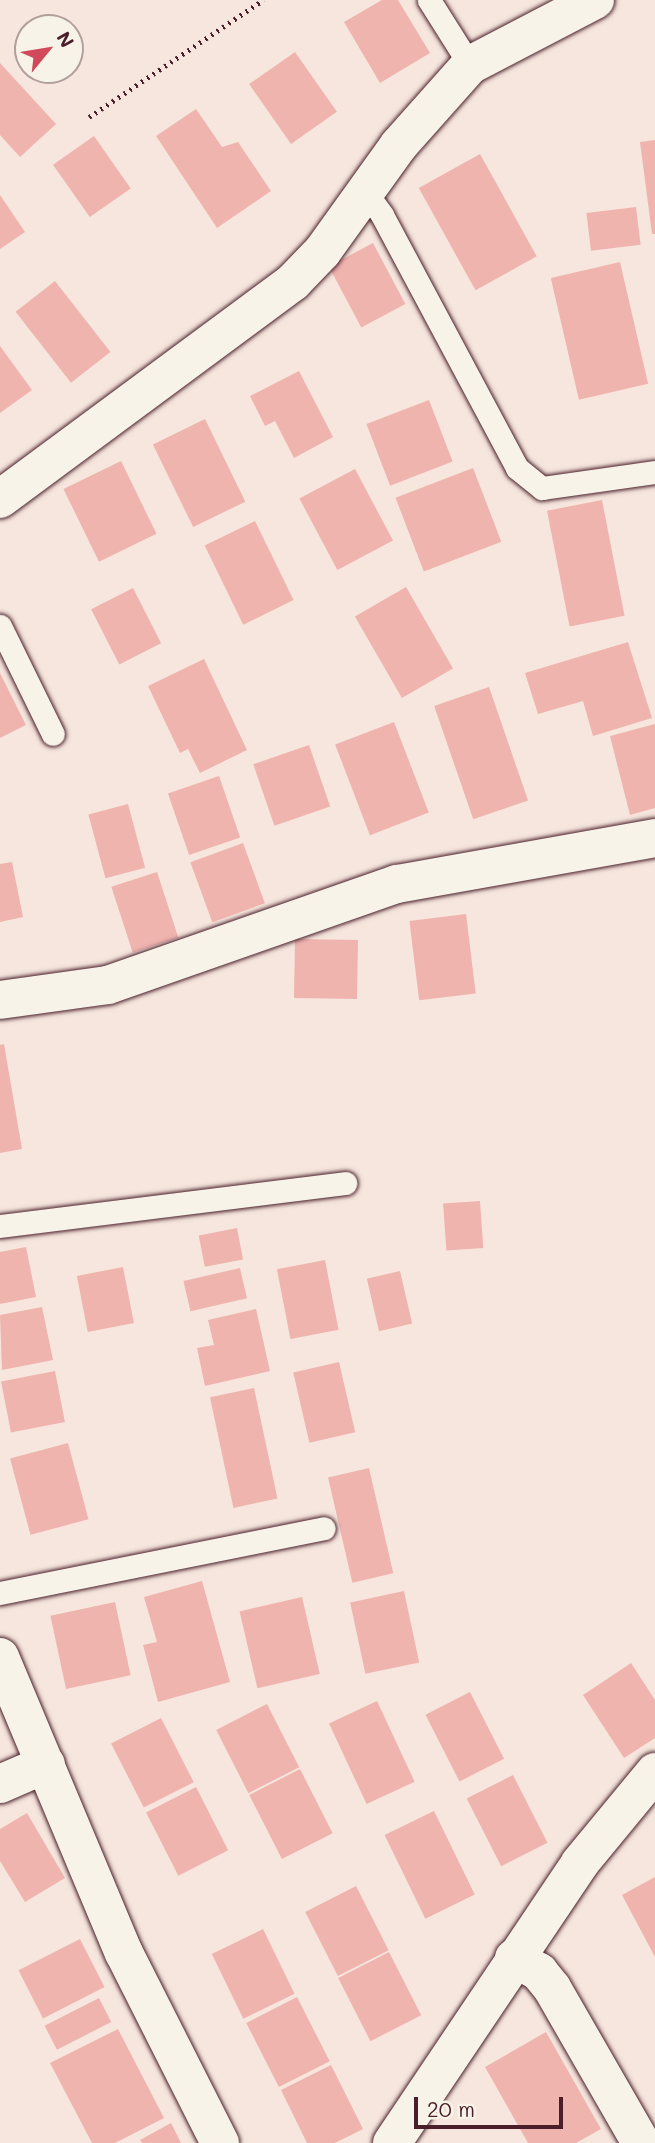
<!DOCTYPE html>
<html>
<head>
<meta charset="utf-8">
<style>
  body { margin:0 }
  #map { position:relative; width:655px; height:2143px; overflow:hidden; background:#f6e6dd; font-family:Mali,sans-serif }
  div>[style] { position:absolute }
  .building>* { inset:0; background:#f0b4af; transform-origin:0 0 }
  .path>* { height:4.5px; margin-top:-2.25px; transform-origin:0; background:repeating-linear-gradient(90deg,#4a1f2b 0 2px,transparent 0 7px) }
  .roads { filter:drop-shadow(0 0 2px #4a1f2b) drop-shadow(0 0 2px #4a1f2b) }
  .lane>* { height:23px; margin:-11.5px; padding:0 11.5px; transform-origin:11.5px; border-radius:11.5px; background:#f7f3e8 }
  .street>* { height:38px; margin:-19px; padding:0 19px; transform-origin:19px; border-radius:19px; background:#f7f3e8 }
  span { translate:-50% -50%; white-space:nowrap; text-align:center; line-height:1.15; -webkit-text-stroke:5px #f7f3e8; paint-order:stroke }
  .north { position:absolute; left:14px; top:14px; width:70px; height:70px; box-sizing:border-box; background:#f7f3e8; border:2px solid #b29e9c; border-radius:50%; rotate:60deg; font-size:19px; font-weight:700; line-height:28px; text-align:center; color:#4a1f2b }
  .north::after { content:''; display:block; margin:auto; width:24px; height:32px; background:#d1495b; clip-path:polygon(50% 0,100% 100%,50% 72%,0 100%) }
  .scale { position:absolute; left:414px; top:2097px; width:149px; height:32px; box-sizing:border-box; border:4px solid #4a1f2b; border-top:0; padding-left:9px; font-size:21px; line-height:24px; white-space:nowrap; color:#4a1f2b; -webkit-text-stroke:5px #f7f3e8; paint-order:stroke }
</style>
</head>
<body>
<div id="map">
  <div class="building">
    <i style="clip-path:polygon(382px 0,398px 0,430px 53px,380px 83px,344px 22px)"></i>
    <i style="left:295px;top:52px;width:73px;height:56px;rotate:55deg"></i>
    <i style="clip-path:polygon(0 63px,56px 124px,20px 157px,0 135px)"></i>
    <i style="clip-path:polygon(196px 109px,222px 147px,238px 142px,271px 191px,217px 228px,156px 136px)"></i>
    <i style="left:94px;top:136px;width:64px;height:50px;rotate:55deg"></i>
    <i style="clip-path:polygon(655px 140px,655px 234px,652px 234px,640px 142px)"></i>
    <i style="left:480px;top:154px;width:117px;height:70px;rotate:61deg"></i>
    <i style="clip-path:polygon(0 195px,25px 232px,0 249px)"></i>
    <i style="left:636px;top:207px;width:38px;height:50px;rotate:83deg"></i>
    <i style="left:373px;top:243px;width:69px;height:50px;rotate:62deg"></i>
    <i style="left:620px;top:262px;width:125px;height:71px;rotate:77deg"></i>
    <i style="left:55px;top:281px;width:90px;height:50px;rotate:52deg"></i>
    <i style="clip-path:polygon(0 346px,32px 390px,0 413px)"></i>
    <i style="clip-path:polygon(299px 371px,333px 437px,294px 458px,275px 421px,265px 426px,250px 396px)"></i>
    <i style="left:429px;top:400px;width:66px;height:67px;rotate:69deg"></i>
    <i style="left:205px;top:419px;width:92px;height:58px;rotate:64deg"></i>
    <i style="left:121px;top:461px;width:81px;height:64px;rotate:64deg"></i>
    <i style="left:473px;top:468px;width:79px;height:83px;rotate:69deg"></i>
    <i style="left:355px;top:469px;width:81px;height:63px;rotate:62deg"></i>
    <i style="left:602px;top:500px;width:118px;height:56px;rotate:79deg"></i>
    <i style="left:255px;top:521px;width:88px;height:56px;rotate:64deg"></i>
    <i style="left:406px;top:587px;width:94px;height:59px;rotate:60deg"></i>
    <i style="left:133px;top:588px;width:62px;height:47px;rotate:63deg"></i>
    <i style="clip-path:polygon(628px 642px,652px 718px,593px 736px,583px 701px,538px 714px,525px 673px)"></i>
    <i style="clip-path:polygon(204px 659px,247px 750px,200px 773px,188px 749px,180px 753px,148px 686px)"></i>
    <i style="clip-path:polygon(0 673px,26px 725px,0 738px)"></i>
    <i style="left:489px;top:687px;width:120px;height:58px;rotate:71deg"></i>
    <i style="left:394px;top:722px;width:97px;height:63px;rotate:69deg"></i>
    <i style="clip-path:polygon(655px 724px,655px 808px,630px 815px,610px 736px)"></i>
    <i style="left:309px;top:745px;width:65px;height:59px;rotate:71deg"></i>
    <i style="left:219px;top:776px;width:65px;height:54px;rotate:71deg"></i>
    <i style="left:128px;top:804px;width:66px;height:41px;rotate:75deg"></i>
    <i style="left:243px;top:843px;width:64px;height:56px;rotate:70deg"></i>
    <i style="clip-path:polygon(12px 862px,23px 917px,0 922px,0 864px)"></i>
    <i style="left:157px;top:872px;width:69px;height:48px;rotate:72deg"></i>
    <i style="left:466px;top:914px;width:80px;height:57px;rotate:83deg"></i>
    <i style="left:295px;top:939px;width:63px;height:59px;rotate:1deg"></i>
    <i style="clip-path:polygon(4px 1044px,22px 1149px,0 1153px,0 1045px)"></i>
    <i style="left:480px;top:1201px;width:47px;height:37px;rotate:86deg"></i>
    <i style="left:237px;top:1228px;width:32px;height:39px;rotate:79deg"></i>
    <i style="clip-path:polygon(26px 1247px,36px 1297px,0 1304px,0 1252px)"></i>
    <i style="left:325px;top:1260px;width:71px;height:49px;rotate:79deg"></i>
    <i style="left:123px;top:1267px;width:57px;height:47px;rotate:79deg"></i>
    <i style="left:240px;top:1268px;width:31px;height:58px;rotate:77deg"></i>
    <i style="left:400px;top:1271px;width:54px;height:34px;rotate:77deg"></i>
    <i style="clip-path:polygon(42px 1307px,53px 1360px,2px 1370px,0 1315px)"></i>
    <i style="clip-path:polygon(256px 1309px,270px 1371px,205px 1386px,197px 1348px,214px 1345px,208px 1320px)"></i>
    <i style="left:339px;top:1362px;width:72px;height:47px;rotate:77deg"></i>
    <i style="left:55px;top:1371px;width:52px;height:55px;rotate:79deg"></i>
    <i style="left:254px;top:1388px;width:113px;height:45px;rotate:78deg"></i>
    <i style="left:68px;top:1443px;width:79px;height:60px;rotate:75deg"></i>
    <i style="left:369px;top:1468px;width:108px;height:42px;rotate:77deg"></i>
    <i style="clip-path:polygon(202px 1581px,230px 1682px,158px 1702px,143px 1645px,157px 1642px,144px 1597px)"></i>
    <i style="left:404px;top:1591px;width:73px;height:55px;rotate:78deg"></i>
    <i style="left:302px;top:1597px;width:79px;height:64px;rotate:77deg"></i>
    <i style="left:115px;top:1602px;width:75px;height:66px;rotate:78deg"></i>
    <i style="clip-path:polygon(631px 1663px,655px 1700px,655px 1738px,624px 1758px,583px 1695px)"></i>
    <i style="left:470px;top:1692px;width:75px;height:50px;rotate:63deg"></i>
    <i style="left:377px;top:1701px;width:89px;height:53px;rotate:65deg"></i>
    <i style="left:267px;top:1704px;width:71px;height:57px;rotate:63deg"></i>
    <i style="left:161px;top:1718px;width:72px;height:56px;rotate:63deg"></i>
    <i style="left:300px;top:1769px;width:72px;height:57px;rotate:63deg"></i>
    <i style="left:513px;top:1775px;width:76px;height:52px;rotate:63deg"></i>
    <i style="left:196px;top:1787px;width:71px;height:56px;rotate:63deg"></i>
    <i style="left:434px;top:1811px;width:93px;height:55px;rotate:64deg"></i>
    <i style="clip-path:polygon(27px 1813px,65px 1878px,25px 1902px,0 1861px,0 1829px)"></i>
    <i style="clip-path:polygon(655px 1877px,655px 1957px,622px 1895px)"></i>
    <i style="left:356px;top:1886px;width:72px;height:57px;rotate:63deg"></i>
    <i style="left:263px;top:1929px;width:72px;height:57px;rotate:64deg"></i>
    <i style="left:80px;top:1939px;width:54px;height:69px;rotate:63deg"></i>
    <i style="left:389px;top:1952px;width:71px;height:57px;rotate:63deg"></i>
    <i style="left:297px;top:1997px;width:72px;height:57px;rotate:63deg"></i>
    <i style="left:99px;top:1998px;width:27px;height:61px;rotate:63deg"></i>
    <i style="clip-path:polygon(118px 2029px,164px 2118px,115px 2143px,92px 2143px,50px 2063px)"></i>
    <i style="clip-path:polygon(546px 2032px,601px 2129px,576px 2143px,528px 2143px,485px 2067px)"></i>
    <i style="clip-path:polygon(331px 2065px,363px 2129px,335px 2143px,307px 2143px,281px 2090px)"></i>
    <i style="clip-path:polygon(171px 2123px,181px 2143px,142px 2143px,140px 2140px)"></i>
  </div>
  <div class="path">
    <i style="left:89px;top:117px;width:210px;rotate:-33.9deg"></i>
  </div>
  <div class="roads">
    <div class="lane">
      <i style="left:429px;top:0;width:77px;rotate:57.8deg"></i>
      <i style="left:364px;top:190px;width:31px;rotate:54deg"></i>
      <i style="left:382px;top:215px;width:287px;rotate:61.9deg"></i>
      <i style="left:517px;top:468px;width:32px;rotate:39deg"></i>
      <i style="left:542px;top:488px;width:114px;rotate:-8.1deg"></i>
      <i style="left:0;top:626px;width:120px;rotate:63.9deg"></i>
      <i style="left:0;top:1226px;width:348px;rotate:-7.1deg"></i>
      <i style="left:0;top:1593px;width:330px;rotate:-11.3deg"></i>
    </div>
    <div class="street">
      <i style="left:0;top:499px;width:365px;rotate:-36.5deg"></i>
      <i style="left:293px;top:282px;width:42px;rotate:-46deg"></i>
      <i style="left:322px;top:252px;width:132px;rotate:-54.3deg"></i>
      <i style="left:399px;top:145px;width:107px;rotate:-48.4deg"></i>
      <i style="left:470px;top:65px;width:141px;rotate:-27.5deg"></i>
      <i style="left:0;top:1000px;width:109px;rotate:-7.9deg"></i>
      <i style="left:108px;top:985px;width:306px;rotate:-19.3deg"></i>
      <i style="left:397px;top:884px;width:262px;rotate:-10.1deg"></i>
      <i style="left:0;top:1657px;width:321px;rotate:67.3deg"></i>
      <i style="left:124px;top:1953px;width:213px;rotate:63.2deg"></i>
      <i style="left:0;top:1784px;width:50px;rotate:-23.5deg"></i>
      <i style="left:514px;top:1958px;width:29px;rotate:29deg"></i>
      <i style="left:539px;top:1972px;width:21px;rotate:51deg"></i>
      <i style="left:552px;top:1988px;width:179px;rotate:60.1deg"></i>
      <i style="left:392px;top:2143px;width:337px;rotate:-56.1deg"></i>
      <i style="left:580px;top:1863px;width:118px;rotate:-50.5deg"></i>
    </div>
  </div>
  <div class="north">N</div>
  <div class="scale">20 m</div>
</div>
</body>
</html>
